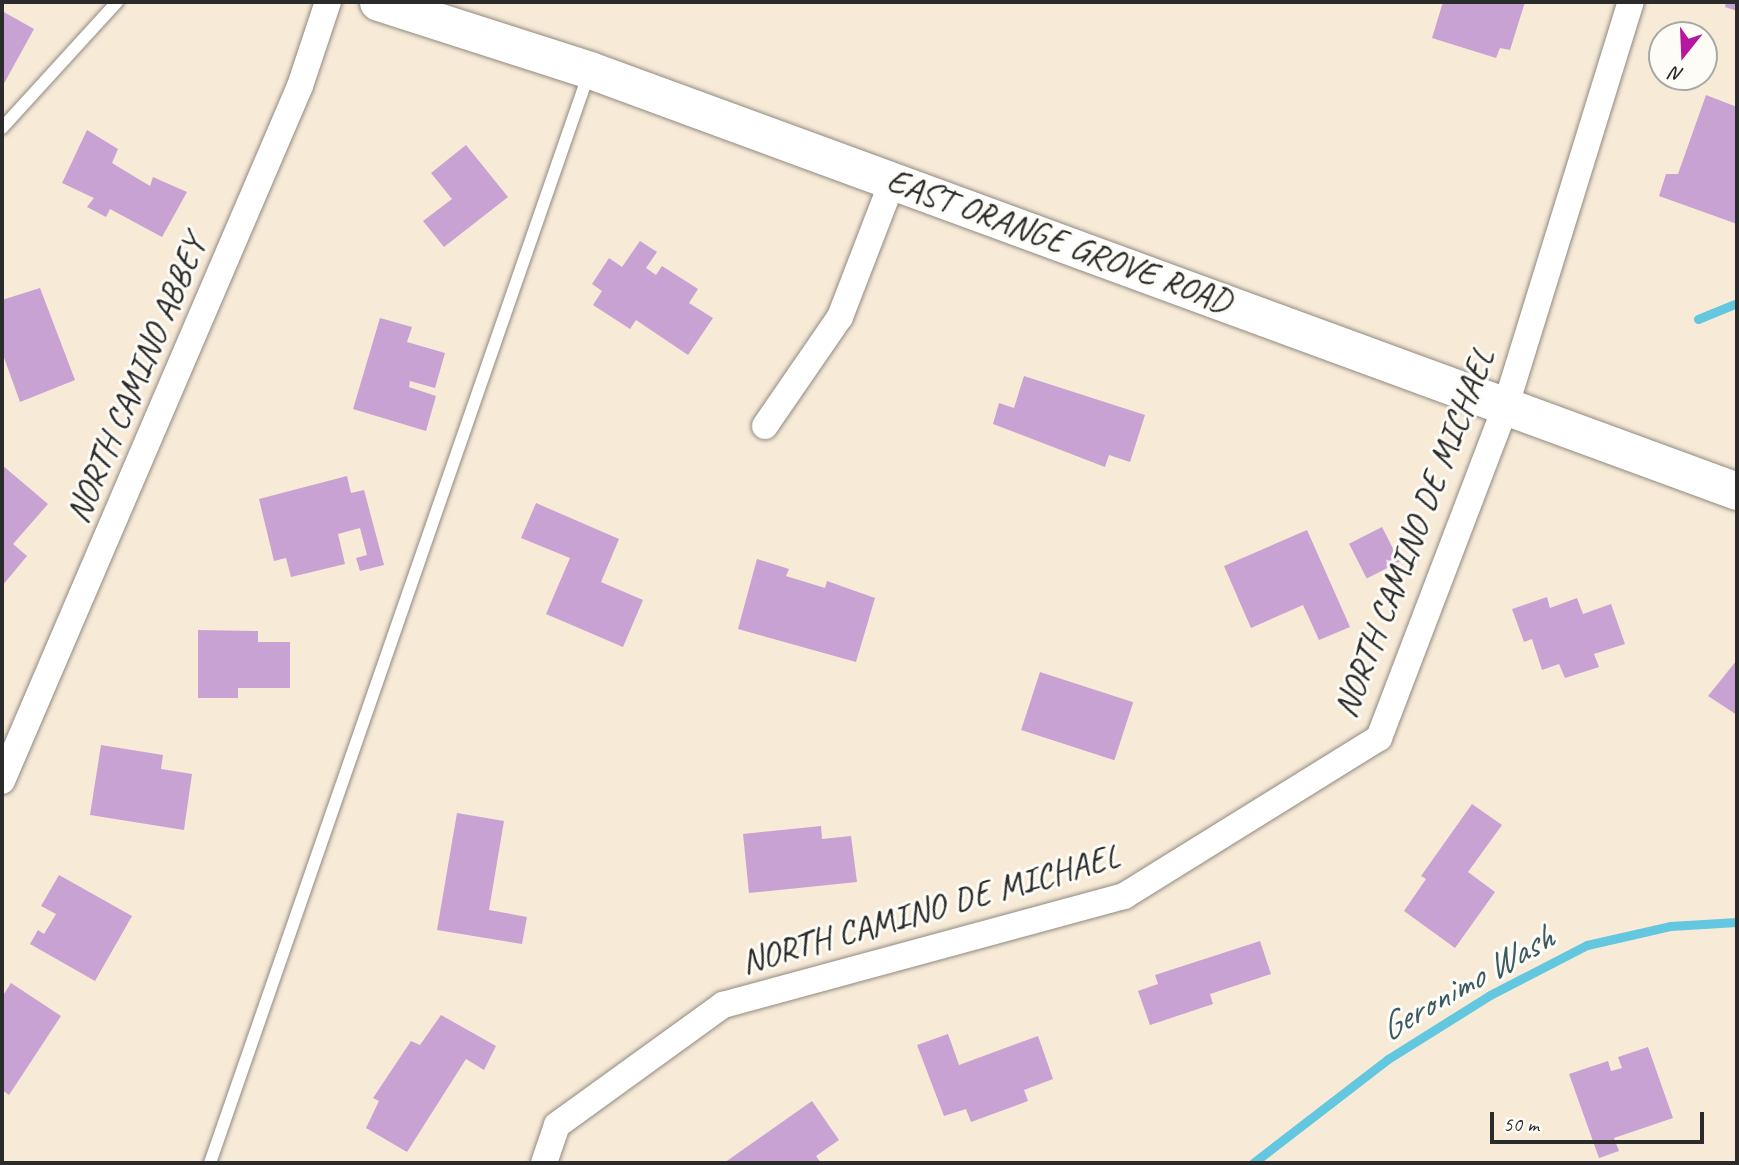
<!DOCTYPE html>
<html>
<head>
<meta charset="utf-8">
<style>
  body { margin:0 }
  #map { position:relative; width:1739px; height:1165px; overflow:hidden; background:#f7ead7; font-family:Caveat,sans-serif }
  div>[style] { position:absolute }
  .stream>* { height:9px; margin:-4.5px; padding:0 4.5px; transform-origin:4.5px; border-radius:4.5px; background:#63c7e0 }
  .building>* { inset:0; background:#c9a2d4; transform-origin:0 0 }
  .roads { filter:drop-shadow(0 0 2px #918a81) drop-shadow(0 0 2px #918a81) }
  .lane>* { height:12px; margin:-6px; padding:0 6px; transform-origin:6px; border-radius:6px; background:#fff }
  .street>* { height:26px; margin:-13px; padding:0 13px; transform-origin:13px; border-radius:13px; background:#fff }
  .secondary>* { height:37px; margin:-18.5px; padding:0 18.5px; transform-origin:18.5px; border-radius:18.5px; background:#fff }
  span { translate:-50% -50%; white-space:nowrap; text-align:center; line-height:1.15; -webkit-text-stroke:6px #fdfcf7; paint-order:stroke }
  .street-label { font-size:35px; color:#2b2b2b }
  .water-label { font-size:37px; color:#3c5a61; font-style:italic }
  .frame { position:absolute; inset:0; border:4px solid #2b2b2b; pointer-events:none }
  .north { position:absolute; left:1648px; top:21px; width:70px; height:70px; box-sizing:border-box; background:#fdfcf7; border:2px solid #a9a8a5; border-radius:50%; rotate:198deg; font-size:19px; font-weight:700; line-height:28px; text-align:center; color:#2b2b2b }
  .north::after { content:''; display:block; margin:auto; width:24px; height:32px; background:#b5179e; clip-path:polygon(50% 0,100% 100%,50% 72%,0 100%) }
  .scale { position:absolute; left:1490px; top:1112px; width:214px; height:32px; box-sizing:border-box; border:4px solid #2b2b2b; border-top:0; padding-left:9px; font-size:21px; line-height:24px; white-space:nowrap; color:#2b2b2b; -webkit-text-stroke:5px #fdfcf7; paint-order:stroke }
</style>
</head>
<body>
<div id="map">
  <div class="stream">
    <i style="left:1698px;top:319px;width:42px;rotate:-22.3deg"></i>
    <i style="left:1253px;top:1163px;width:170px;rotate:-37.6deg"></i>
    <i style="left:1388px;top:1059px;width:120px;rotate:-32.1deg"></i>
    <i style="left:1490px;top:995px;width:109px;rotate:-27.3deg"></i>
    <i style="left:1587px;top:945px;width:85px;rotate:-12.9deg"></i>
    <i style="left:1670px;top:926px;width:67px;rotate:-3.4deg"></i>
  </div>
  <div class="building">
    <i style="clip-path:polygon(1443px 2px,1525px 2px,1510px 50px,1500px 48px,1496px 58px,1432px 38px)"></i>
    <i style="clip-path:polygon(1726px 2px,1737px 2px,1737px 11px,1725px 7px)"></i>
    <i style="clip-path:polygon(2px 11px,34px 29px,2px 87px)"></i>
    <i style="clip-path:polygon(1706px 95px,1737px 107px,1737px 224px,1659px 196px,1666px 174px,1678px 174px)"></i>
    <i style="clip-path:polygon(87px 130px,118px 149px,112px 163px,150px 186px,153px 177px,187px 192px,162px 237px,110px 209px,106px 217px,87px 207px,94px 198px,62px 183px)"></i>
    <i style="clip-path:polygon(466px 145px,508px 197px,444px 247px,423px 221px,452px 199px,431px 173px)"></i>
    <i style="clip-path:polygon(640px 241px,657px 252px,646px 268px,656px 275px,662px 266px,698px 289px,689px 303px,713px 318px,688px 355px,636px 320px,630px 329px,593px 305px,602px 291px,592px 284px,609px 258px,622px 267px)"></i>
    <i style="clip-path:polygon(40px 288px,75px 380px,20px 402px,2px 352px,2px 300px)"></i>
    <i style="clip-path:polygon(380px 318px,412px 327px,407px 342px,445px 353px,435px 388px,410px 381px,409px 387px,436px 396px,426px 431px,353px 409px)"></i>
    <i style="clip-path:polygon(1024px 376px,1145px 415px,1130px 462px,1109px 455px,1105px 467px,993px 424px,999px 403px,1014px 408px)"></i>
    <i style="clip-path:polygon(2px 465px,48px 504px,13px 544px,27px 556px,2px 586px)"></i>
    <i style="clip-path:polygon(347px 476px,351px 493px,364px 490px,384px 565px,360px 571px,356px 558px,367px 555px,360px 528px,338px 534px,345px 564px,291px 577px,286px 558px,274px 561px,259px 499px)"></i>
    <i style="clip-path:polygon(536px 503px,619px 539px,601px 582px,643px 600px,623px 647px,546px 614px,570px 558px,521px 538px)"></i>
    <i style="left:1382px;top:527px;width:39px;height:37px;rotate:63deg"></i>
    <i style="clip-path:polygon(1307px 530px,1350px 627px,1319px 640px,1303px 605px,1251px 628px,1224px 566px)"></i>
    <i style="clip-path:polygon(757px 559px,789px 569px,786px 576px,825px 588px,827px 581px,875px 598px,856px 662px,738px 629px)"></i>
    <i style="clip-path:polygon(1547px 597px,1550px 608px,1577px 598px,1583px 614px,1611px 604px,1625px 644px,1594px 654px,1599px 667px,1565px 678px,1559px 664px,1542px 670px,1532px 639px,1524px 642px,1512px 609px)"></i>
    <i style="clip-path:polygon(198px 630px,258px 631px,258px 642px,290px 642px,290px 688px,238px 688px,238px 698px,198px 698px)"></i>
    <i style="clip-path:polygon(1737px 660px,1737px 715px,1708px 696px)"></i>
    <i style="left:1040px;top:672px;width:98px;height:61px;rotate:18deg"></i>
    <i style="clip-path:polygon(101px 745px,163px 755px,161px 769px,192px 774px,184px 830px,90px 815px)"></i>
    <i style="clip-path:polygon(1472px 804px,1502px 825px,1468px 872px,1495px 892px,1455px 948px,1404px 911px,1426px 879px,1421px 876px)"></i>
    <i style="clip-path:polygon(457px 813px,504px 821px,489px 910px,527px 917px,522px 944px,437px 930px)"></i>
    <i style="clip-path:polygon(821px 826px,822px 839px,851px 836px,857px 882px,749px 893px,743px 834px)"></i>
    <i style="clip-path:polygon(59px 875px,132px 916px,95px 981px,30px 944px,38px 930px,44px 934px,56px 914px,41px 906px)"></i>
    <i style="clip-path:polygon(1260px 941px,1271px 974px,1210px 994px,1213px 1004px,1150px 1025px,1138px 991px,1158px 984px,1155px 975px)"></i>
    <i style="clip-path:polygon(11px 983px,61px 1016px,9px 1095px,2px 1090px,2px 997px)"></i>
    <i style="clip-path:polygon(441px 1015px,496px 1046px,484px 1070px,466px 1059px,407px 1152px,366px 1128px,379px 1101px,373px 1098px,411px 1041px,420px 1045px)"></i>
    <i style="clip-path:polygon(948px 1034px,959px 1065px,1038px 1036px,1053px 1079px,1024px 1090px,1028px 1101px,971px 1122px,966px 1109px,944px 1116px,917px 1045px)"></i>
    <i style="clip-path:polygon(1648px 1047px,1673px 1118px,1614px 1138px,1619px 1151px,1599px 1158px,1569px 1074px,1608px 1061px,1611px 1071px,1622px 1068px,1618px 1057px)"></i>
    <i style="clip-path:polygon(812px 1101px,839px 1140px,816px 1156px,821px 1163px,724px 1163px)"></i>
  </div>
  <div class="roads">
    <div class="lane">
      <i style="left:2px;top:128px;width:171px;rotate:-47.6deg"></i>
      <i style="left:210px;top:1163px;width:1154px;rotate:-70.83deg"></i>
    </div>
    <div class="street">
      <i style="left:765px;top:426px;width:132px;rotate:-55.5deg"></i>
      <i style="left:840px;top:317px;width:147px;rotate:-68.9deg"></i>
      <i style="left:2px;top:781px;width:756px;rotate:-66.79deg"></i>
      <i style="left:300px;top:86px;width:89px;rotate:-71.6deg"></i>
      <i style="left:544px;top:1163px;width:40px;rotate:-71.1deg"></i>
      <i style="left:557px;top:1125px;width:205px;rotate:-35.9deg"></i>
      <i style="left:723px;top:1005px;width:416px;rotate:-15.2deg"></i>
      <i style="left:1124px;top:896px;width:300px;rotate:-31.8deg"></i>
      <i style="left:1379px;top:738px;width:356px;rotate:-69.1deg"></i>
      <i style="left:1506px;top:405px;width:422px;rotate:-72.8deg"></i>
    </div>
    <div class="secondary">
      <i style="left:378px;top:2px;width:223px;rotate:17.8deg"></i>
      <i style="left:590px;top:70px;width:1222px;rotate:20.16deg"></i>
    </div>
  </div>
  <div class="street-label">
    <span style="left:1059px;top:241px;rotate:20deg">EAST ORANGE GROVE ROAD</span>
    <span style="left:136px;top:379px;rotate:-67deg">NORTH CAMINO ABBEY</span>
    <span style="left:1414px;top:533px;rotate:-69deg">NORTH CAMINO DE MICHAEL</span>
    <span style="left:930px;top:909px;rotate:-16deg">NORTH CAMINO DE MICHAEL</span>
  </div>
  <div class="water-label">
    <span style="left:1466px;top:983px;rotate:-30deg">Geronimo Wash</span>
  </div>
  <div class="frame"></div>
  <div class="north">N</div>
  <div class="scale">50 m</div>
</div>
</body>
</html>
